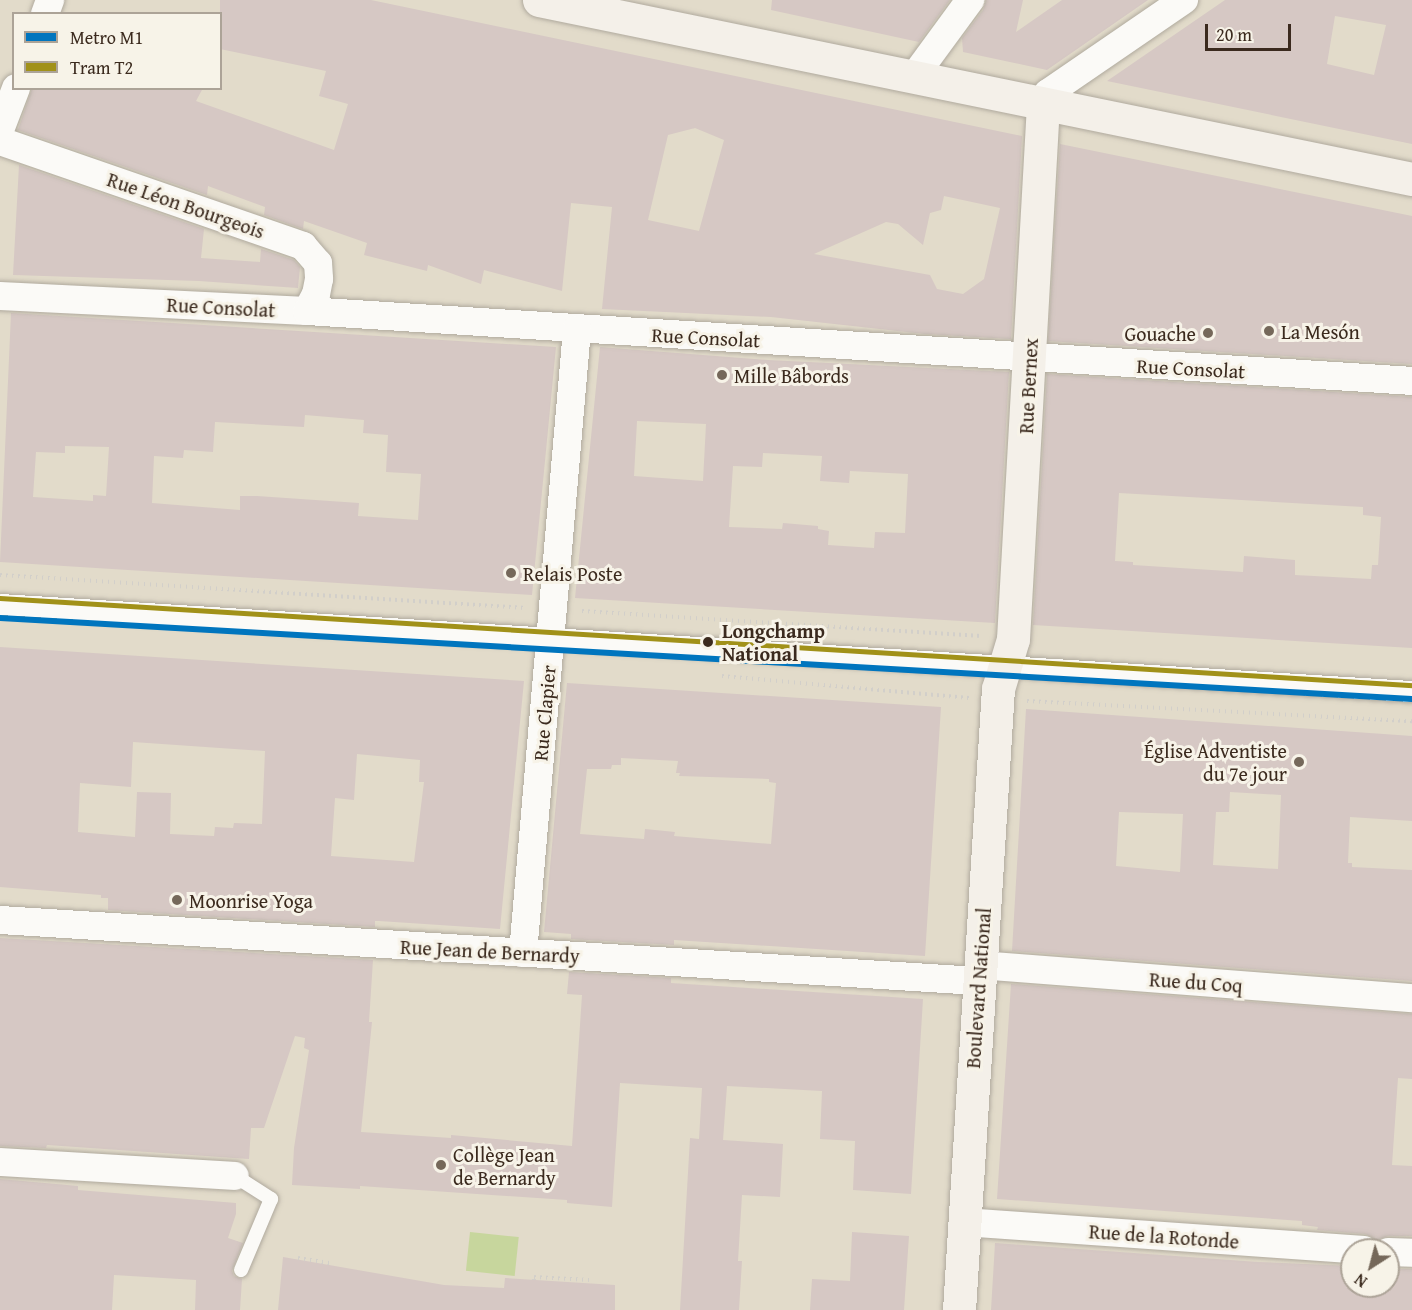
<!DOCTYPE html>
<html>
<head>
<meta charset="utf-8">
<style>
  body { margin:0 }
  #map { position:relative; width:1412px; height:1310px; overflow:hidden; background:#e2dbca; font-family:"Gentium Book Plus",serif }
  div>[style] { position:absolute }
  .green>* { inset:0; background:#c7d69d; transform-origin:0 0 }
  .building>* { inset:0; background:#d6c8c4 }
  .path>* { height:4px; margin-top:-2px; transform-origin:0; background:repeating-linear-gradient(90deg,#d2cfca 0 1.5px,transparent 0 6px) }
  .roads { filter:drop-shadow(0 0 2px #b0aa9e) drop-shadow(0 0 2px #b0aa9e) }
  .service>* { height:14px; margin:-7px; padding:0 7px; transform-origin:7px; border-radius:7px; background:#fbfaf7 }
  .pedestrian>* { height:21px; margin:-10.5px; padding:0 10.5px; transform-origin:10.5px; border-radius:10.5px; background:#fbfaf7 }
  .minor>* { height:28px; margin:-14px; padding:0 14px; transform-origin:14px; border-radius:14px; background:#fbfaf7 }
  .secondary>* { height:33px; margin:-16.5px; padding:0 16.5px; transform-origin:16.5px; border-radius:16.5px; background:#f4f0e9 }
  .tram-1>* { height:4.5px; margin:-2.25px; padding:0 2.25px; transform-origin:2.25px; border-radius:2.25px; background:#a19119 }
  .metro-1>* { height:6px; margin:-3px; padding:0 3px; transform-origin:3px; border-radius:3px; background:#0075be }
  .dots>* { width:16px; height:16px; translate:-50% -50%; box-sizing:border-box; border:3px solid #f7f3e8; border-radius:50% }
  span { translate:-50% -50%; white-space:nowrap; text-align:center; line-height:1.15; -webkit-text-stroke:6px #f7f3e8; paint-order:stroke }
  .street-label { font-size:20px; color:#3b2a1e }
  .poi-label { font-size:20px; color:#3b2a1e }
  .left { translate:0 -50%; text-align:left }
  .right { translate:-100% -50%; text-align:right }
  .stop-label { font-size:20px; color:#3b2a1e; font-weight:700 }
  .legend { position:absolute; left:12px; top:12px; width:210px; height:78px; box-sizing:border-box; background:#f7f3e8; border:2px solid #aca397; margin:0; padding:8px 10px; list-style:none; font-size:18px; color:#3b2a1e }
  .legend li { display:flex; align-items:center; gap:12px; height:30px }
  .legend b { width:30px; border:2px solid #aca397 }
  .north { position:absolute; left:1340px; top:1238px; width:60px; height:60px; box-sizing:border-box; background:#f7f3e8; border:2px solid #aca397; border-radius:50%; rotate:216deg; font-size:16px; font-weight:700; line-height:24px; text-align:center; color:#3b2a1e }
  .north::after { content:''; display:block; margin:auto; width:21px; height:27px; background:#75685a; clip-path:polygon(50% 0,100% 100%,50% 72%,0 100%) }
  .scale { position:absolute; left:1205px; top:24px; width:86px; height:27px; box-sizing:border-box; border:3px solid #3b2a1e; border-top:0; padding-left:8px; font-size:18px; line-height:21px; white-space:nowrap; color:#3b2a1e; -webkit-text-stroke:4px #f7f3e8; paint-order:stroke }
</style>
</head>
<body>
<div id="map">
  <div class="green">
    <i style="left:470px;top:1232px;width:49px;height:39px;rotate:6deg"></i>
  </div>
  <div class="building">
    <i style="clip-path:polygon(evenodd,220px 0,371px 0,1022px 136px,1011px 339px,925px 334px,771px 317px,602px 309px,612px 207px,571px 203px,562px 291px,484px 270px,481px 284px,428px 265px,427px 271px,364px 255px,367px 243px,304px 221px,303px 229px,264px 215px,265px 207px,208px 186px,207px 195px,18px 130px,32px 88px,203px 88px,196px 101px,334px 150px,348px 104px,319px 96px,326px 71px,220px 49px,220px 0,695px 128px,724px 140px,699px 231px,648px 220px,668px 135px,695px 128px,220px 0,944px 196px,1000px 208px,984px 279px,963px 294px,937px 289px,930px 275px,814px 254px,886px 222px,898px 224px,923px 245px,930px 213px,941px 210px,944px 196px)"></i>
    <i style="clip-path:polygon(772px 0,950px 0,919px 42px,771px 10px)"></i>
    <i style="clip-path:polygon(986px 0,1023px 0,1016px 32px,1062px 0,1148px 0,1047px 70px,963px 52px,962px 38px,983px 10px)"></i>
    <i style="clip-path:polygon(evenodd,1225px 0,1412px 0,1412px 144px,1107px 81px,1225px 0,1335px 16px,1386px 25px,1374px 75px,1327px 64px,1335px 16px)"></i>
    <i style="clip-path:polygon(1060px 144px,1412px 216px,1412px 364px,1048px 341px)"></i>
    <i style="clip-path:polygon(19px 165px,204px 229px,201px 258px,260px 262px,261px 249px,294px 260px,300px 267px,298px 288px,199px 281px,13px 275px)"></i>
    <i style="clip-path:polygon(evenodd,11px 313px,556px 347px,532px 595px,0 562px,11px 313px,305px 415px,364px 420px,363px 433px,388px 435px,386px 472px,421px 474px,418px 520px,358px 516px,359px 503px,257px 496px,240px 496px,240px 510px,152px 503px,154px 456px,183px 458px,184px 450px,213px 452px,215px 422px,304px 427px,305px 415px,11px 313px,65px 446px,109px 447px,106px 496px,93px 495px,93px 501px,33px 497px,36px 452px,65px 453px,65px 446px)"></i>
    <i style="clip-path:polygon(evenodd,600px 347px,768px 360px,1009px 372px,995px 623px,575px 598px,600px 347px,637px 421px,706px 424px,703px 481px,634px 476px,637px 421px,600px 347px,763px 453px,822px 456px,820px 481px,849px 483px,850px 471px,908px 474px,905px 533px,875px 532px,874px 548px,828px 545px,829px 531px,818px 529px,818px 526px,783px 523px,782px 529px,729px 527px,733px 466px,762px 467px,763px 453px)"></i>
    <i style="clip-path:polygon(evenodd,1047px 374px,1412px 397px,1412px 648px,1033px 625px,1047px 374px,1119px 493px,1363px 507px,1363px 515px,1381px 517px,1378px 565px,1372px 565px,1371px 579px,1295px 575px,1295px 560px,1244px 556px,1243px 572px,1133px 565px,1133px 562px,1115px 561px,1119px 493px)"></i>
    <i style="clip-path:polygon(evenodd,0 647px,524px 681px,500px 929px,379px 921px,375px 921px,375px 927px,108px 910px,108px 898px,101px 898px,101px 895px,0 887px,0 647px,133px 742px,265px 751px,262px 824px,234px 823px,233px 828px,215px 827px,214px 836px,170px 834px,171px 793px,137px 792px,135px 837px,78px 832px,80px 783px,131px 787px,133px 742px,0 647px,357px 754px,420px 760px,419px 782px,424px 782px,414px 862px,331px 856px,335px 798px,354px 800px,357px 754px)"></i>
    <i style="clip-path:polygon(evenodd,567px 683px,941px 707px,925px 956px,674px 940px,674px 945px,571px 939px,571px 934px,544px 932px,567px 683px,621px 758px,678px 761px,676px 773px,680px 773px,679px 776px,769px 779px,769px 782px,776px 783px,771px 844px,674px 836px,675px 832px,645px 829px,644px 839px,580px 834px,587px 769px,611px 769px,612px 765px,621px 765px,621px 758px)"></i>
    <i style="clip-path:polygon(evenodd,1026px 709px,1412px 736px,1412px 821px,1350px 817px,1348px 863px,1352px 863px,1352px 867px,1412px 870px,1412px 981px,1012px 951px,1026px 709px,1230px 792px,1281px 795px,1278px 869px,1213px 865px,1216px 812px,1229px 812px,1230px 792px,1026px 709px,1119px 812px,1183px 814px,1180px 872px,1116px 866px,1119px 812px)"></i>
    <i style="clip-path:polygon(0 938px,373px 960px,369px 1022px,372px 1022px,361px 1132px,451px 1138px,451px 1135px,572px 1146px,582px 995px,567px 994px,569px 972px,671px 978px,671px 983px,923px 999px,911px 1194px,853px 1190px,855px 1141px,820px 1139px,822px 1091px,727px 1086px,723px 1140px,783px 1144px,780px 1197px,742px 1195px,738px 1261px,742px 1261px,739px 1310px,680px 1310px,690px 1138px,699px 1139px,702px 1088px,620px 1083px,612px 1207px,567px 1203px,567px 1200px,360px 1186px,360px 1189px,292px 1185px,294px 1148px,309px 1050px,304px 1048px,305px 1038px,295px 1036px,264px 1128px,251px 1128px,249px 1159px,47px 1145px,46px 1148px,0 1146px)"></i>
    <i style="clip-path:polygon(1011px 984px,1412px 1014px,1412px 1079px,1398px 1078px,1392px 1165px,1412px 1166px,1412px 1236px,1388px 1236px,1377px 1240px,1365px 1234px,1317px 1230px,1318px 1227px,1302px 1225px,1302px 1221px,997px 1199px)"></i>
    <i style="clip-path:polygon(0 1179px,78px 1186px,78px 1190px,236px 1203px,236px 1214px,228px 1238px,243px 1243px,232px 1271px,234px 1276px,242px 1279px,240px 1310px,195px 1310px,196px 1280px,114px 1275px,112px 1310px,0 1310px)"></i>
    <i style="clip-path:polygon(852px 1232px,909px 1236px,904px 1310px,810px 1310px,812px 1279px,850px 1281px)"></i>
    <i style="clip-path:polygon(995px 1243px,1258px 1262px,1352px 1266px,1352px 1286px,1388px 1286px,1388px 1269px,1412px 1269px,1412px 1310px,991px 1310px)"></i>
    <i style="clip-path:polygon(283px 1257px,444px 1285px,504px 1288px,505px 1278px,615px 1285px,615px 1310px,278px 1310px)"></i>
  </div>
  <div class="path">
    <i style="left:0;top:575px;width:527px;rotate:3.59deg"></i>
    <i style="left:582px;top:611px;width:400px;rotate:3.6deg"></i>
    <i style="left:722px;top:676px;width:248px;rotate:5.1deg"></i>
    <i style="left:1027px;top:701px;width:386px;rotate:3deg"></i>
    <i style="left:298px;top:1258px;width:33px;rotate:9deg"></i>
    <i style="left:534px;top:1280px;width:3px;rotate:-90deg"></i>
    <i style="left:534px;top:1277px;width:55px;rotate:3.1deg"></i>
  </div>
  <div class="roads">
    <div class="service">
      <i style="left:235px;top:1176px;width:43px;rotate:32.6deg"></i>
      <i style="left:271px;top:1199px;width:77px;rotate:112.9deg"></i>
    </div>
    <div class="pedestrian">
      <i style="left:0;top:604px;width:1415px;rotate:3.53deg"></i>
    </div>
    <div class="minor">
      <i style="left:45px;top:14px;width:15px;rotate:-70deg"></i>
      <i style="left:913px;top:78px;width:97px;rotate:-53.8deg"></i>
      <i style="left:1043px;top:104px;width:12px;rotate:-66deg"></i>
      <i style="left:1048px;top:93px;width:165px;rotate:-34.4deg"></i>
      <i style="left:0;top:140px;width:10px;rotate:-90deg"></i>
      <i style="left:0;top:130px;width:45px;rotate:-69.1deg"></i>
      <i style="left:0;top:141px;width:321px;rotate:19.1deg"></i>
      <i style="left:303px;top:246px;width:23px;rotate:49deg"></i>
      <i style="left:318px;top:263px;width:16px;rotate:86deg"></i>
      <i style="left:319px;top:279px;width:15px;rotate:101deg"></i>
      <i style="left:316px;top:294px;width:19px;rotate:118deg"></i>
      <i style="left:0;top:296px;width:307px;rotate:2.8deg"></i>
      <i style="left:307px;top:311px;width:1107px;rotate:3.62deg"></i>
      <i style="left:0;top:920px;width:981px;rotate:3.57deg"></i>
      <i style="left:523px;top:953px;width:626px;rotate:-85.05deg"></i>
      <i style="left:980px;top:965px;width:433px;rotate:4.4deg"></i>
      <i style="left:0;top:1162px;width:235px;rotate:3.4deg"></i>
      <i style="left:963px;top:1222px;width:402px;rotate:4deg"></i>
      <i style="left:1388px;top:1252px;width:24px;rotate:2deg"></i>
    </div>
    <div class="secondary">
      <i style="left:539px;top:0;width:891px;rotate:11.59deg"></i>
      <i style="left:959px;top:1310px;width:622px;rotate:-86.41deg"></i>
      <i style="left:998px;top:689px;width:52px;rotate:-73.3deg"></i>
      <i style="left:1013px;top:639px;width:536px;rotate:-86.79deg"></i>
    </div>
  </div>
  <div class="tram-1">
    <i style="left:0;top:598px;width:1415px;rotate:3.53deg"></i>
  </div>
  <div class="metro-1">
    <i style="left:0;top:618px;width:1414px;rotate:3.28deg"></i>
  </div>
  <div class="dots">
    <i style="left:1269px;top:331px;background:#75685a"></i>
    <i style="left:1208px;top:333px;background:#75685a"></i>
    <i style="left:722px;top:375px;background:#75685a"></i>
    <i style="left:511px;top:573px;background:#75685a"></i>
    <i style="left:708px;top:642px;background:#3b2a1e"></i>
    <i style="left:1299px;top:762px;background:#75685a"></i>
    <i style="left:177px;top:900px;background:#75685a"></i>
    <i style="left:441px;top:1165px;background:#75685a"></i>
  </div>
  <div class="street-label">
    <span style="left:186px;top:205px;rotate:19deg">Rue Léon Bourgeois</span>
    <span style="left:221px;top:307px;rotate:3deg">Rue Consolat</span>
    <span style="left:706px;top:337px;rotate:3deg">Rue Consolat</span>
    <span style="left:1191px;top:368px;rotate:3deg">Rue Consolat</span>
    <span style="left:1028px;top:386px;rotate:-87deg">Rue Bernex</span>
    <span style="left:544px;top:713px;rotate:-85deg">Rue Clapier</span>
    <span style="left:490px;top:951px;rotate:3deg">Rue Jean de Bernardy</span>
    <span style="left:1196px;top:982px;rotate:4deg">Rue du Coq</span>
    <span style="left:978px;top:988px;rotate:-86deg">Boulevard National</span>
    <span style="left:1164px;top:1236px;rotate:4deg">Rue de la Rotonde</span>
  </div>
  <div class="poi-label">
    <span class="left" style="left:1281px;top:331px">La Mesón</span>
    <span class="right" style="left:1196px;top:333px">Gouache</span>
    <span class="left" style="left:734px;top:375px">Mille Bâbords</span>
    <span class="left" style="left:523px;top:573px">Relais Poste</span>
    <span class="right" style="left:1287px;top:762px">Église Adventiste<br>du 7e jour</span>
    <span class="left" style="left:189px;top:900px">Moonrise Yoga</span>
    <span class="left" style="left:453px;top:1166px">Collège Jean<br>de Bernardy</span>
  </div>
  <div class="stop-label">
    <span class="left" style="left:722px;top:642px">Longchamp<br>National</span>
  </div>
  <ul class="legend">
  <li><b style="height:8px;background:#0075be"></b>Metro M1</li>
  <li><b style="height:8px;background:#a19119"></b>Tram T2</li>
  </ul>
  <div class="north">N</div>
  <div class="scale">20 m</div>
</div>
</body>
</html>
